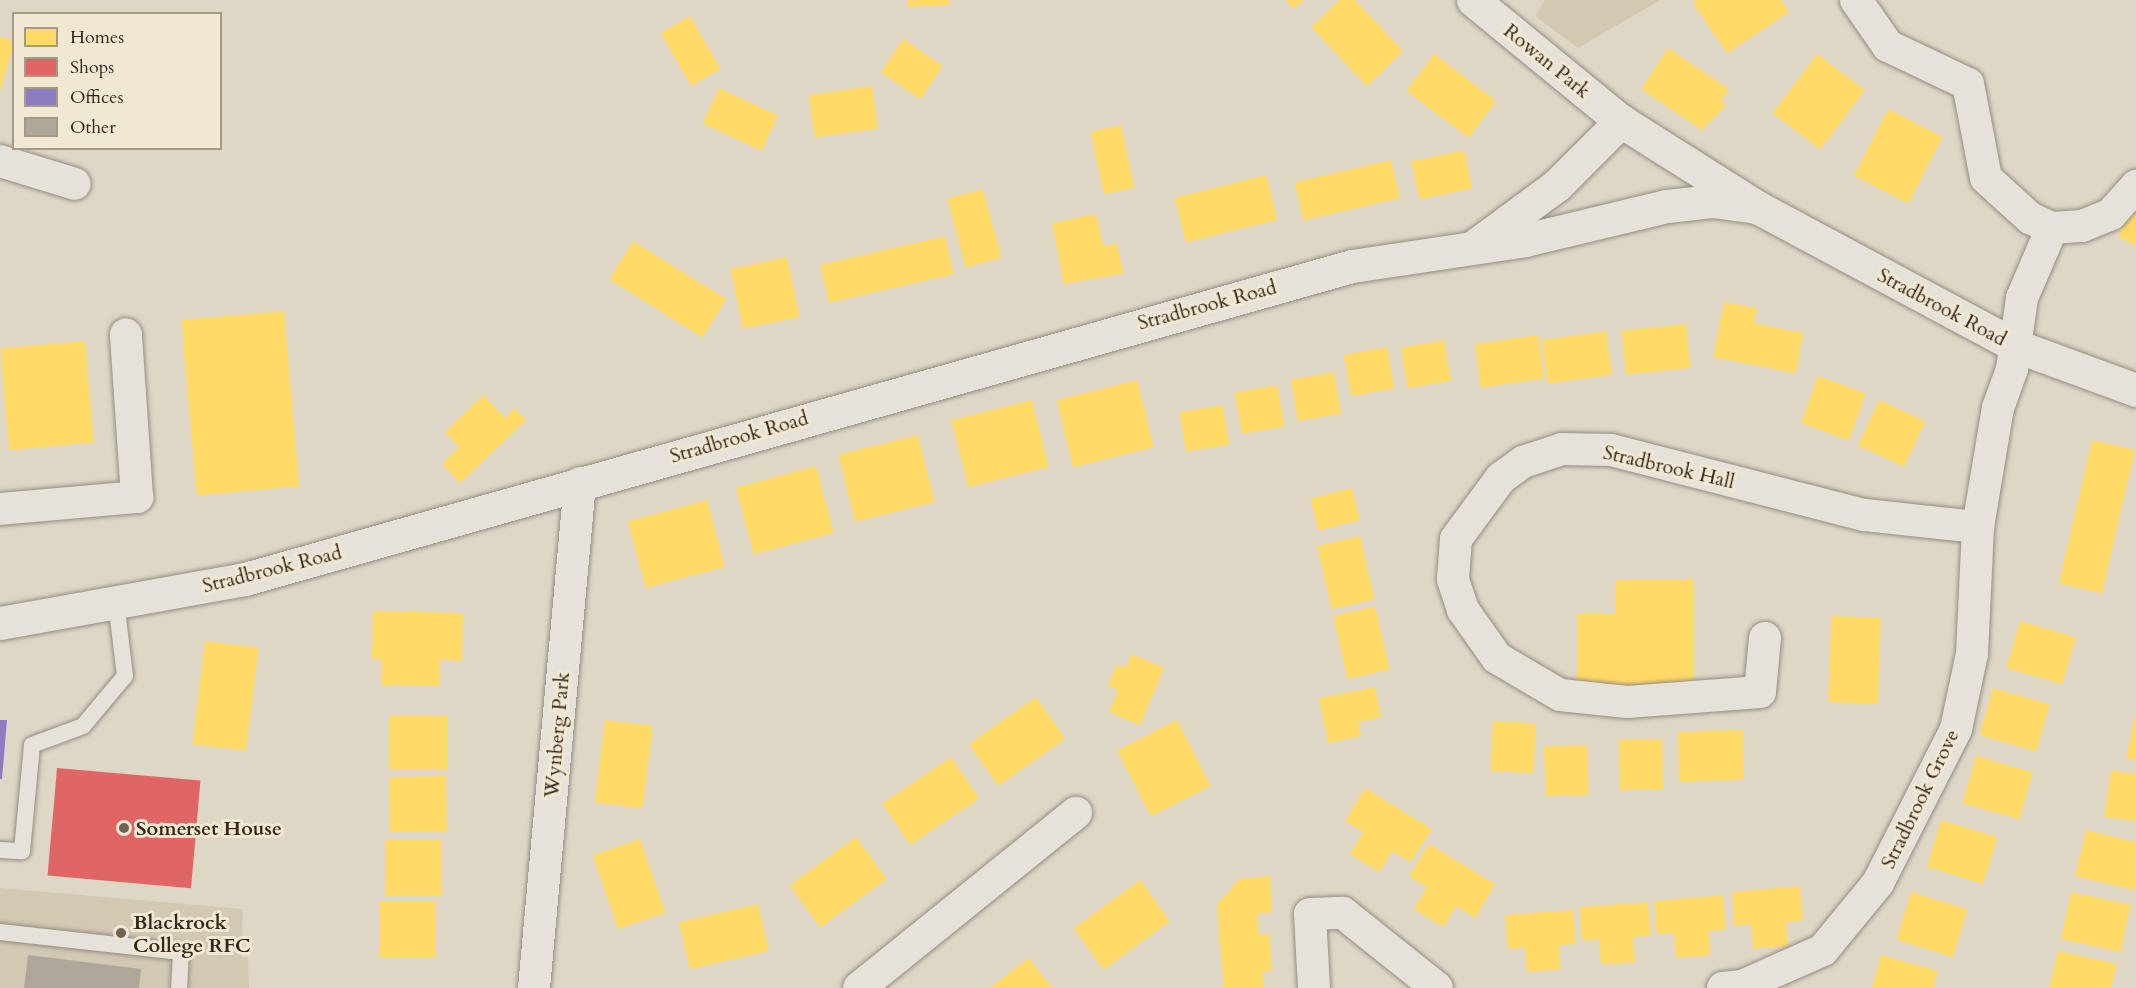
<!DOCTYPE html>
<html>
<head>
<meta charset="utf-8">
<style>
  body { margin:0 }
  #map { position:relative; width:2136px; height:988px; overflow:hidden; background:#ded7c6; font-family:Cardo,serif }
  div>[style] { position:absolute }
  .green>* { inset:0; background:#d3c8b1 }
  .homes>* { inset:0; background:#ffd966; transform-origin:0 0 }
  .shops>* { inset:0; background:#e06666; transform-origin:0 0 }
  .offices>* { inset:0; background:#8e7cc3 }
  .building>* { inset:0; background:#aea89b }
  .roads { filter:drop-shadow(0 0 2px #938d82) drop-shadow(0 0 2px #938d82) }
  .service>* { height:16px; margin:-8px; padding:0 8px; transform-origin:8px; border-radius:8px; background:#e6e2da }
  .minor>* { height:32px; margin:-16px; padding:0 16px; transform-origin:16px; border-radius:16px; background:#e6e2da }
  .secondary>* { height:33px; margin:-16.5px; padding:0 16.5px; transform-origin:16.5px; border-radius:16.5px; background:#e6e2da }
  .dots>* { width:16px; height:16px; translate:-50% -50%; box-sizing:border-box; border:3px solid #f1e8d3; border-radius:50% }
  span { translate:-50% -50%; white-space:nowrap; text-align:center; line-height:1.15; -webkit-text-stroke:6px #f1e8d3; paint-order:stroke }
  .street-label { font-size:20px; color:#352615 }
  .poi-label { font-size:20px; color:#352615; font-weight:700 }
  .left { translate:0 -50%; text-align:left }
  .legend { position:absolute; left:12px; top:12px; width:210px; height:138px; box-sizing:border-box; background:#f1e8d3; border:2px solid #a69a87; margin:0; padding:8px 10px; list-style:none; font-size:18px; color:#352615 }
  .legend li { display:flex; align-items:center; gap:12px; height:30px }
  .legend b { width:30px; border:2px solid #a69a87 }
</style>
</head>
<body>
<div id="map">
  <div class="green">
    <i style="clip-path:polygon(1545px 0,1660px 0,1578px 48px,1535px 16px)"></i>
    <i style="clip-path:polygon(0 888px,243px 909px,241px 957px,248px 958px,249px 988px,0 988px)"></i>
  </div>
  <div class="homes">
    <i style="clip-path:polygon(907px 0,949px 0,950px 5px,907px 7px)"></i>
    <i style="clip-path:polygon(1286px 0,1304px 0,1293px 9px)"></i>
    <i style="clip-path:polygon(1339px 0,1355px 0,1403px 51px,1367px 86px,1311px 27px)"></i>
    <i style="clip-path:polygon(1698px 0,1781px 0,1789px 12px,1727px 53px,1693px 3px)"></i>
    <i style="left:690px;top:16px;width:61px;height:34px;rotate:60deg"></i>
    <i style="left:0;top:37px;width:15px;height:60px;rotate:16deg"></i>
    <i style="left:903px;top:39px;width:48px;height:40px;rotate:34deg"></i>
    <i style="clip-path:polygon(1668px 48px,1729px 89px,1721px 101px,1726px 105px,1702px 130px,1641px 89px)"></i>
    <i style="left:1434px;top:54px;width:78px;height:46px;rotate:37deg"></i>
    <i style="left:1817px;top:54px;width:60px;height:74px;rotate:37deg"></i>
    <i style="left:872px;top:86px;width:43px;height:64px;rotate:82deg"></i>
    <i style="left:719px;top:88px;width:65px;height:39px;rotate:25deg"></i>
    <i style="left:1888px;top:109px;width:61px;height:75px;rotate:27deg"></i>
    <i style="left:1121px;top:125px;width:64px;height:31px;rotate:78deg"></i>
    <i style="left:1464px;top:150px;width:39px;height:54px;rotate:78deg"></i>
    <i style="left:1391px;top:160px;width:39px;height:99px;rotate:77deg"></i>
    <i style="left:1266px;top:175px;width:46px;height:94px;rotate:76deg"></i>
    <i style="left:983px;top:189px;width:71px;height:37px;rotate:75deg"></i>
    <i style="clip-path:polygon(2136px 200px,2136px 246px,2118px 236px)"></i>
    <i style="clip-path:polygon(1096px 214px,1103px 246px,1117px 243px,1123px 273px,1064px 284px,1052px 223px)"></i>
    <i style="left:945px;top:236px;width:39px;height:128px;rotate:77deg"></i>
    <i style="left:633px;top:241px;width:110px;height:45px;rotate:32deg"></i>
    <i style="left:787px;top:257px;width:61px;height:58px;rotate:78deg"></i>
    <i style="clip-path:polygon(1724px 302px,1757px 308px,1754px 323px,1803px 333px,1796px 373px,1713px 357px)"></i>
    <i style="left:284px;top:311px;width:176px;height:103px;rotate:85deg"></i>
    <i style="left:1686px;top:324px;width:44px;height:65px;rotate:84deg"></i>
    <i style="left:1606px;top:331px;width:44px;height:65px;rotate:82deg"></i>
    <i style="left:1538px;top:335px;width:44px;height:64px;rotate:82deg"></i>
    <i style="left:1444px;top:340px;width:41px;height:44px;rotate:80deg"></i>
    <i style="left:85px;top:341px;width:102px;height:85px;rotate:85deg"></i>
    <i style="left:1387px;top:347px;width:42px;height:44px;rotate:80deg"></i>
    <i style="left:1334px;top:372px;width:42px;height:44px;rotate:80deg"></i>
    <i style="left:1818px;top:376px;width:51px;height:50px;rotate:20deg"></i>
    <i style="left:1137px;top:380px;width:69px;height:83px;rotate:76deg"></i>
    <i style="left:1277px;top:385px;width:42px;height:43px;rotate:80deg"></i>
    <i style="clip-path:polygon(483px 395px,505px 418px,514px 408px,526px 420px,460px 483px,442px 464px,459px 447px,445px 432px)"></i>
    <i style="left:1032px;top:400px;width:69px;height:83px;rotate:76deg"></i>
    <i style="left:1879px;top:400px;width:51px;height:50px;rotate:25deg"></i>
    <i style="left:1223px;top:405px;width:40px;height:44px;rotate:81deg"></i>
    <i style="left:918px;top:435px;width:69px;height:82px;rotate:76deg"></i>
    <i style="left:2092px;top:440px;width:44px;height:147px;rotate:13deg"></i>
    <i style="left:816px;top:466px;width:69px;height:83px;rotate:75deg"></i>
    <i style="left:1352px;top:488px;width:33px;height:43px;rotate:76deg"></i>
    <i style="left:707px;top:500px;width:69px;height:82px;rotate:75deg"></i>
    <i style="left:1360px;top:536px;width:65px;height:44px;rotate:77deg"></i>
    <i style="clip-path:polygon(1615px 579px,1693px 579px,1693px 685px,1577px 685px,1577px 614px,1615px 614px)"></i>
    <i style="left:1375px;top:606px;width:65px;height:43px;rotate:77deg"></i>
    <i style="clip-path:polygon(373px 611px,463px 613px,462px 661px,440px 660px,439px 686px,381px 685px,381px 659px,372px 659px)"></i>
    <i style="left:1831px;top:616px;width:50px;height:86px;rotate:2deg"></i>
    <i style="left:2020px;top:621px;width:58px;height:49px;rotate:16deg"></i>
    <i style="left:205px;top:641px;width:54px;height:104px;rotate:7deg"></i>
    <i style="clip-path:polygon(1132px 654px,1164px 668px,1140px 725px,1109px 712px,1118px 690px,1108px 686px,1117px 664px,1125px 668px)"></i>
    <i style="clip-path:polygon(1375px 687px,1381px 717px,1358px 722px,1361px 736px,1328px 743px,1319px 698px)"></i>
    <i style="left:1993px;top:688px;width:59px;height:49px;rotate:16deg"></i>
    <i style="left:1036px;top:697px;width:51px;height:82px;rotate:55deg"></i>
    <i style="left:447px;top:715px;width:55px;height:57px;rotate:90deg"></i>
    <i style="clip-path:polygon(2135px 715px,2136px 716px,2136px 761px,2126px 758px)"></i>
    <i style="left:605px;top:720px;width:48px;height:83px;rotate:7deg"></i>
    <i style="left:1177px;top:720px;width:74px;height:67px;rotate:63deg"></i>
    <i style="left:1493px;top:721px;width:43px;height:50px;rotate:3deg"></i>
    <i style="left:1743px;top:730px;width:50px;height:65px;rotate:89deg"></i>
    <i style="left:1662px;top:739px;width:50px;height:43px;rotate:89deg"></i>
    <i style="left:1587px;top:745px;width:50px;height:43px;rotate:88deg"></i>
    <i style="left:1976px;top:756px;width:59px;height:49px;rotate:16deg"></i>
    <i style="left:951px;top:757px;width:50px;height:83px;rotate:56deg"></i>
    <i style="clip-path:polygon(2111px 770px,2136px 774px,2136px 821px,2104px 817px)"></i>
    <i style="left:446px;top:776px;width:55px;height:57px;rotate:89deg"></i>
    <i style="clip-path:polygon(1365px 788px,1432px 829px,1411px 862px,1392px 851px,1379px 872px,1350px 854px,1363px 832px,1345px 821px)"></i>
    <i style="left:1941px;top:820px;width:59px;height:49px;rotate:17deg"></i>
    <i style="clip-path:polygon(2086px 830px,2136px 842px,2135px 890px,2075px 876px)"></i>
    <i style="left:856px;top:837px;width:52px;height:82px;rotate:54deg"></i>
    <i style="left:640px;top:839px;width:78px;height:50px;rotate:71deg"></i>
    <i style="left:385px;top:840px;width:57px;height:55px"></i>
    <i style="clip-path:polygon(1429px 844px,1495px 884px,1475px 918px,1456px 906px,1443px 927px,1414px 909px,1427px 887px,1409px 876px)"></i>
    <i style="clip-path:polygon(1270px 876px,1272px 912px,1257px 914px,1259px 935px,1269px 934px,1272px 971px,1262px 972px,1264px 988px,1224px 988px,1217px 905px,1239px 879px)"></i>
    <i style="left:1140px;top:880px;width:51px;height:82px;rotate:54deg"></i>
    <i style="clip-path:polygon(1800px 886px,1803px 920px,1786px 922px,1788px 946px,1753px 949px,1752px 924px,1734px 926px,1732px 892px)"></i>
    <i style="left:1911px;top:892px;width:59px;height:50px;rotate:17deg"></i>
    <i style="left:2071px;top:892px;width:61px;height:48px;rotate:12deg"></i>
    <i style="clip-path:polygon(1723px 895px,1726px 929px,1709px 931px,1710px 955px,1676px 958px,1674px 933px,1657px 934px,1654px 901px)"></i>
    <i style="left:436px;top:902px;width:55px;height:57px;rotate:90deg"></i>
    <i style="clip-path:polygon(1648px 902px,1651px 936px,1633px 937px,1635px 962px,1601px 964px,1599px 939px,1582px 941px,1579px 907px)"></i>
    <i style="left:758px;top:904px;width:48px;height:81px;rotate:77deg"></i>
    <i style="clip-path:polygon(1573px 910px,1576px 944px,1559px 945px,1561px 969px,1527px 972px,1525px 947px,1508px 949px,1505px 915px)"></i>
    <i style="clip-path:polygon(2058px 951px,2117px 964px,2111px 988px,2049px 988px)"></i>
    <i style="clip-path:polygon(1881px 955px,1938px 971px,1933px 988px,1872px 988px)"></i>
    <i style="clip-path:polygon(1029px 958px,1052px 988px,990px 988px,996px 983px)"></i>
  </div>
  <div class="shops">
    <i style="left:57px;top:768px;width:144px;height:108px;rotate:5deg"></i>
  </div>
  <div class="offices">
    <i style="clip-path:polygon(0 720px,7px 720px,2px 779px,0 779px)"></i>
  </div>
  <div class="building">
    <i style="clip-path:polygon(28px 955px,141px 969px,139px 988px,24px 988px)"></i>
  </div>
  <div class="roads">
    <div class="service">
      <i style="left:0;top:850px;width:22px;rotate:3deg"></i>
      <i style="left:22px;top:851px;width:106px;rotate:-84.6deg"></i>
      <i style="left:32px;top:745px;width:54px;rotate:-20.4deg"></i>
      <i style="left:83px;top:726px;width:65px;rotate:-50deg"></i>
      <i style="left:125px;top:676px;width:75px;rotate:-96.9deg"></i>
      <i style="left:0;top:932px;width:182px;rotate:6.3deg"></i>
      <i style="left:181px;top:952px;width:36px;rotate:93deg"></i>
    </div>
    <div class="minor">
      <i style="left:0;top:161px;width:78px;rotate:17deg"></i>
      <i style="left:2052px;top:228px;width:30px;rotate:-4deg"></i>
      <i style="left:2082px;top:226px;width:31px;rotate:-22deg"></i>
      <i style="left:2111px;top:214px;width:38px;rotate:-48deg"></i>
      <i style="left:0;top:509px;width:138px;rotate:-5deg"></i>
      <i style="left:137px;top:497px;width:163px;rotate:-93.9deg"></i>
      <i style="left:1765px;top:638px;width:54px;rotate:95.3deg"></i>
      <i style="left:1760px;top:692px;width:133px;rotate:175.7deg"></i>
      <i style="left:1627px;top:702px;width:67px;rotate:-174deg"></i>
      <i style="left:1560px;top:695px;width:73px;rotate:-149.6deg"></i>
      <i style="left:1497px;top:658px;width:59px;rotate:-125.3deg"></i>
      <i style="left:1463px;top:610px;width:33px;rotate:-108deg"></i>
      <i style="left:1453px;top:579px;width:40px;rotate:-85.7deg"></i>
      <i style="left:1456px;top:539px;width:76px;rotate:-53.6deg"></i>
      <i style="left:1501px;top:478px;width:27px;rotate:-36deg"></i>
      <i style="left:1523px;top:462px;width:41px;rotate:-18.4deg"></i>
      <i style="left:1562px;top:449px;width:49px;rotate:1.2deg"></i>
      <i style="left:1611px;top:450px;width:262px;rotate:14.4deg"></i>
      <i style="left:1865px;top:515px;width:114px;rotate:6.1deg"></i>
      <i style="left:534px;top:988px;width:507px;rotate:-84.8deg"></i>
      <i style="left:859px;top:988px;width:279px;rotate:-38.9deg"></i>
      <i style="left:1314px;top:988px;width:74px;rotate:-93.1deg"></i>
      <i style="left:1310px;top:914px;width:33px;rotate:-2deg"></i>
      <i style="left:1343px;top:913px;width:120px;rotate:38.6deg"></i>
      <i style="left:1723px;top:988px;width:19px;rotate:-6deg"></i>
      <i style="left:1742px;top:986px;width:89px;rotate:-24deg"></i>
      <i style="left:1823px;top:950px;width:87px;rotate:-50.6deg"></i>
      <i style="left:1878px;top:883px;width:173px;rotate:-63.1deg"></i>
      <i style="left:1956px;top:729px;width:77px;rotate:-78deg"></i>
      <i style="left:1972px;top:654px;width:127px;rotate:-87.3deg"></i>
      <i style="left:1978px;top:527px;width:121px;rotate:-80.5deg"></i>
      <i style="left:1998px;top:408px;width:41px;rotate:-70.3deg"></i>
      <i style="left:2012px;top:369px;width:72px;rotate:-82deg"></i>
      <i style="left:2022px;top:298px;width:76px;rotate:-66.8deg"></i>
      <i style="left:2052px;top:228px;width:24px;rotate:-156deg"></i>
      <i style="left:2030px;top:218px;width:59px;rotate:-137.7deg"></i>
      <i style="left:1986px;top:178px;width:96px;rotate:-100.8deg"></i>
      <i style="left:1968px;top:84px;width:89px;rotate:-154.6deg"></i>
      <i style="left:1888px;top:46px;width:56px;rotate:-124.8deg"></i>
    </div>
    <div class="secondary">
      <i style="left:1473px;top:0;width:191px;rotate:39.3deg"></i>
      <i style="left:1621px;top:121px;width:161px;rotate:32.3deg"></i>
      <i style="left:1757px;top:207px;width:294px;rotate:28.2deg"></i>
      <i style="left:2016px;top:346px;width:128px;rotate:20.1deg"></i>
      <i style="left:1477px;top:244px;width:99px;rotate:-36.4deg"></i>
      <i style="left:1557px;top:185px;width:91px;rotate:-45deg"></i>
      <i style="left:0;top:623px;width:249px;rotate:-10.2deg"></i>
      <i style="left:245px;top:579px;width:1150px;rotate:-15.79deg"></i>
      <i style="left:1352px;top:266px;width:175px;rotate:-8.5deg"></i>
      <i style="left:1525px;top:240px;width:146px;rotate:-13.5deg"></i>
      <i style="left:1667px;top:206px;width:45px;rotate:-6.3deg"></i>
      <i style="left:1712px;top:201px;width:45px;rotate:7.6deg"></i>
    </div>
  </div>
  <div class="dots">
    <i style="left:124px;top:828px;background:#706453"></i>
    <i style="left:121px;top:933px;background:#706453"></i>
  </div>
  <div class="street-label">
    <span style="left:1547px;top:61px;rotate:39deg">Rowan Park</span>
    <span style="left:1207px;top:305px;rotate:-15deg">Stradbrook Road</span>
    <span style="left:1942px;top:307px;rotate:28deg">Stradbrook Road</span>
    <span style="left:739px;top:437px;rotate:-16deg">Stradbrook Road</span>
    <span style="left:1669px;top:467px;rotate:13deg">Stradbrook Hall</span>
    <span style="left:272px;top:569px;rotate:-14deg">Stradbrook Road</span>
    <span style="left:557px;top:735px;rotate:-85deg">Wynberg Park</span>
    <span style="left:1920px;top:799px;rotate:-64deg">Stradbrook Grove</span>
  </div>
  <div class="poi-label">
    <span class="left" style="left:136px;top:828px">Somerset House</span>
    <span class="left" style="left:133px;top:934px">Blackrock<br>College RFC</span>
  </div>
  <ul class="legend">
  <li><b style="height:16px;background:#ffd966"></b>Homes</li>
  <li><b style="height:16px;background:#e06666"></b>Shops</li>
  <li><b style="height:16px;background:#8e7cc3"></b>Offices</li>
  <li><b style="height:16px;background:#aea89b"></b>Other</li>
  </ul>
</div>
</body>
</html>
